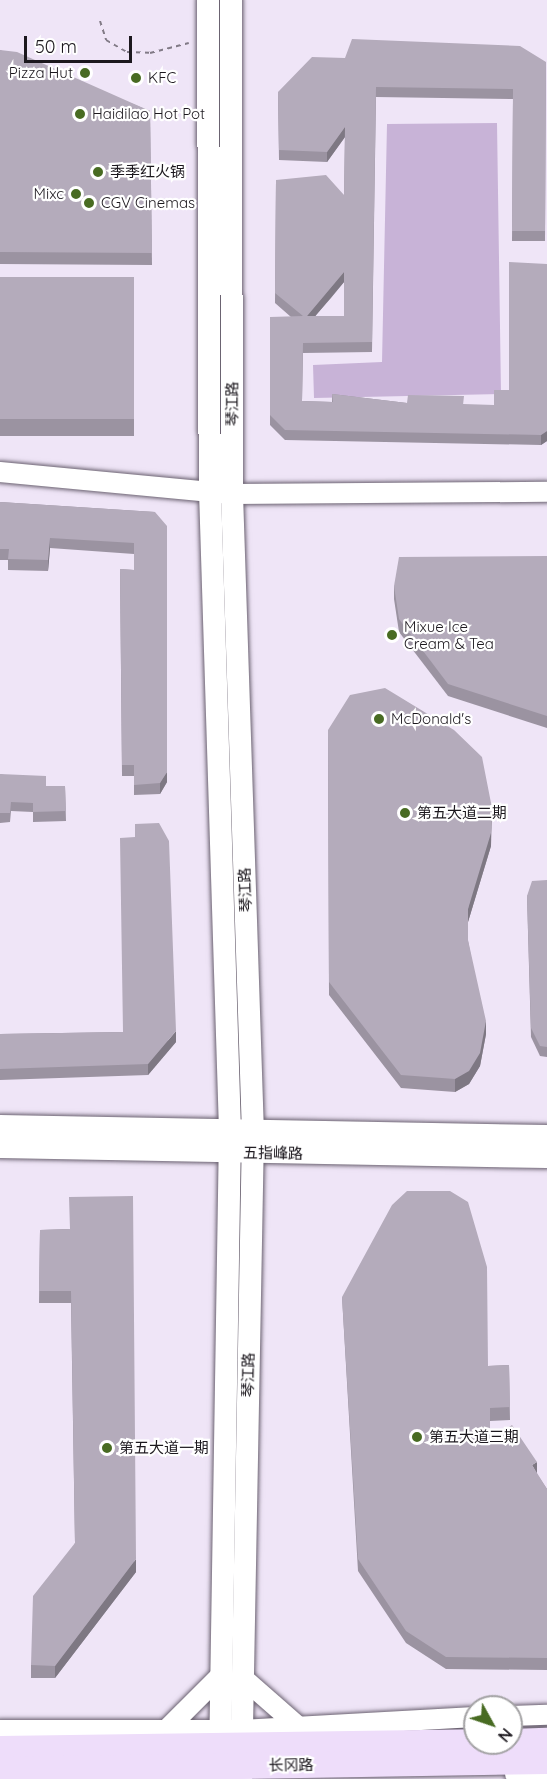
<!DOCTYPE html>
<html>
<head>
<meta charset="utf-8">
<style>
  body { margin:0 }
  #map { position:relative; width:547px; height:1779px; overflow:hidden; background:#efe5f7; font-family:Quicksand,"Noto Sans SC",sans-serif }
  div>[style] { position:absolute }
  .green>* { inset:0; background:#c8b3d7 }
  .path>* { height:2px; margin-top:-1px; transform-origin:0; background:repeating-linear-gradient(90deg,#817a86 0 4.5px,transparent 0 9px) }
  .roads { filter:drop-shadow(0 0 2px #6b6271) drop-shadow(0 0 2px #6b6271) }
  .tertiary>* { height:20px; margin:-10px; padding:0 10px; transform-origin:10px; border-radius:10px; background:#fff }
  .secondary>* { height:22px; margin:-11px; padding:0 11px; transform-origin:11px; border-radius:11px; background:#fff }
  .primary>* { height:26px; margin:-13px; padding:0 13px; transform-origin:13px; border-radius:13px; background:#eeddfa }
  .wall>* { inset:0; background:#9b93a1; transform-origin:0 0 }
  .shaded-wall>* { inset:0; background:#7e7883 }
  .building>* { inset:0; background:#b4abbb; transform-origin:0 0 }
  .dots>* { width:16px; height:16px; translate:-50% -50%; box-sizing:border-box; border:3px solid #fff; border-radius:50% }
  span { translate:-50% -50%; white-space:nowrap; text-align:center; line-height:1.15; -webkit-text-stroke:4.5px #fff; paint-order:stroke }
  .poi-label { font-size:15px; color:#1c181e }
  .right { translate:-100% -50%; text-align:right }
  .left { translate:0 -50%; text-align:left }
  .street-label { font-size:15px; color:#1c181e }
  .north { position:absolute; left:463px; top:1695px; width:60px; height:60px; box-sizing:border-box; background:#fff; border:2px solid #a4a3a5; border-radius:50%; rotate:130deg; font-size:16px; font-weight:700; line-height:24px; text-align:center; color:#1c181e }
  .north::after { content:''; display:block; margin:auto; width:21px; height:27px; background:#486b22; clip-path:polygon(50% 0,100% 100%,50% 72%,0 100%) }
  .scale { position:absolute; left:24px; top:36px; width:108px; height:27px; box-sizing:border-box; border:3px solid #1c181e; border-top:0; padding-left:8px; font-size:18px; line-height:21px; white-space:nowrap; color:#1c181e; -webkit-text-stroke:4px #fff; paint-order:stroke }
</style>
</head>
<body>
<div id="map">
  <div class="green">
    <i style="clip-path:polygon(497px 123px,501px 394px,314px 398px,313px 365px,382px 362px,387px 124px)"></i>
  </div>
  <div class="path">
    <i style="left:100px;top:21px;width:20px;rotate:72deg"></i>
    <i style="left:106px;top:40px;width:24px;rotate:30deg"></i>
    <i style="left:127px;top:52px;width:23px;rotate:2deg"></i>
    <i style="left:150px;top:53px;width:40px;rotate:-14.4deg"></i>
  </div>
  <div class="roads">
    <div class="tertiary">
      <i style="left:0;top:472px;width:233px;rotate:5.4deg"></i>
      <i style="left:232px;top:494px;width:315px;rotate:-0.4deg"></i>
      <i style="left:242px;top:1677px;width:76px;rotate:41.3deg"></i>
      <i style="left:511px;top:1716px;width:36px;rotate:-2deg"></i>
      <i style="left:0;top:1730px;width:241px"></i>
      <i style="left:241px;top:1730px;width:234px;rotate:-3.2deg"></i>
      <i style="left:164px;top:1732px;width:82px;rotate:-45deg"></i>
      <i style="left:515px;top:1774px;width:32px"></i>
    </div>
    <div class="secondary">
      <i style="left:208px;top:0;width:491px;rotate:89.8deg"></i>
      <i style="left:210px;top:491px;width:641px;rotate:88.21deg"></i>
      <i style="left:230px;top:1132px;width:630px;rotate:90.91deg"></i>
      <i style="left:231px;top:0;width:494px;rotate:89.9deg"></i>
      <i style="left:232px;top:494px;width:639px;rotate:88.12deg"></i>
      <i style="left:253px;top:1133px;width:646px;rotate:91.06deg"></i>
      <i style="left:0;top:1126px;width:547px;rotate:1.05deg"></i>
      <i style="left:0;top:1147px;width:547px;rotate:1.05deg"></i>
    </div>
    <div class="primary">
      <i style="left:511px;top:1742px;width:36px;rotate:-2deg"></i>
      <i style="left:0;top:1749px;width:475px;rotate:-0.8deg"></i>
      <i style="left:0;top:1770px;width:547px;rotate:-0.94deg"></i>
    </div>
  </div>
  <div class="wall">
    <i style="clip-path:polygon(0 50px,150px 111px,152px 265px,0 264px)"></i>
    <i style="clip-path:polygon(evenodd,546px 62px,545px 241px,512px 241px,513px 99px,376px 97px,372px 352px,303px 353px,302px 401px,332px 402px,332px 394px,407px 403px,494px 405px,509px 390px,547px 264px,547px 441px,541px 445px,285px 440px,270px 425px,270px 317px,291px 317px,275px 303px,276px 180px,344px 195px,345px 137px,327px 162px,279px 160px,278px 92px,546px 62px,344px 282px,344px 316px,315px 316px,331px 298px,344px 282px)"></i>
    <i style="left:134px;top:277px;width:159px;height:134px;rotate:90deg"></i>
    <i style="clip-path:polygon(0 502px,155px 512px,167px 782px,160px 794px,134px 795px,134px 776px,122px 776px,120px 569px,134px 570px,134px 554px,50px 548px,48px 571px,8px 570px,8px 560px,0 560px)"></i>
    <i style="clip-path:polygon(547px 556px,547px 728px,448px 696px,399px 632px,394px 599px,394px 586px)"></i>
    <i style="clip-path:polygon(328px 730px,491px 846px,468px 922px,468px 941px,486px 1034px,480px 1066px,469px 1084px,455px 1092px,401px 1088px,329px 995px)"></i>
    <i style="clip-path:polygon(0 774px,46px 786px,65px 786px,66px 821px,33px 822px,33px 812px,11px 811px,10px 822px,0 823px)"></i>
    <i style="clip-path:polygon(547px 880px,547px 1057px,540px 1056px,531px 1037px,527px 896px)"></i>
    <i style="clip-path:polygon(123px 1032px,176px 1042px,148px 1075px,0 1080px,0 1034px)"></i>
    <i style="clip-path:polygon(70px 1229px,136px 1572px,55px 1678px,31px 1678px,31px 1665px,75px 1543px,71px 1303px,39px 1303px,40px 1230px)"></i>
    <i style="clip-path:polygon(342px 1297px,488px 1366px,509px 1365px,510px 1420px,490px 1421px,490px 1440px,537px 1474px,547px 1489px,547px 1670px,446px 1669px,406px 1643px,358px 1571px)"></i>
  </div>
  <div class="shaded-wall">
    <i style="clip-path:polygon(345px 127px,345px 137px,327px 162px,327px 152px)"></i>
    <i style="clip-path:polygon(344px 272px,344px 282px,307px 326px,307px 316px)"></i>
    <i style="clip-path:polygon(547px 431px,547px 441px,541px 445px,541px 435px)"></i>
    <i style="clip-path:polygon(50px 538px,50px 548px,48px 571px,48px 560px)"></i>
    <i style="clip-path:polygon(167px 772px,167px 782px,160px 794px,160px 783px)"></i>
    <i style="clip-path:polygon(492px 808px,491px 846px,468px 922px,468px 909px)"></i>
    <i style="clip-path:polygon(486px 1021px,486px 1034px,480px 1066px,469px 1084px,455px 1092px,455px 1079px)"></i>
    <i style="clip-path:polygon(176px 1031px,176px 1042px,148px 1075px,148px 1064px)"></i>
    <i style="clip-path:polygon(537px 1462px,537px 1474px,532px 1465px)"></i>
    <i style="clip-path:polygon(136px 1559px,136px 1572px,55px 1678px,55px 1666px)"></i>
  </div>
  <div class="building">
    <i style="clip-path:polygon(evenodd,352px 39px,520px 46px,546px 62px,545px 231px,512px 231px,513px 89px,376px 87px,372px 342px,303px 343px,302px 401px,333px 402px,332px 394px,407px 403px,408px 395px,464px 396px,463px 405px,494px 405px,494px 390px,509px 390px,509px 262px,547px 264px,547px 431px,541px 435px,285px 430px,270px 415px,270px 317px,303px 316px,275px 293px,276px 180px,326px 175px,344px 195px,345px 127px,327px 152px,279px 150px,278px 92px,312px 57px,345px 58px,352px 39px,344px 272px,344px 316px,307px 316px,344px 272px)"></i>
    <i style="clip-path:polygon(0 50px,17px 52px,150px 111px,152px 253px,0 252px)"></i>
    <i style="left:134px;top:277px;width:142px;height:134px;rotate:90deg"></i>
    <i style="clip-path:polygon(0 502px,155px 512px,167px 526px,167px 772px,160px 783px,134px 785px,134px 765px,122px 765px,120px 569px,134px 570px,134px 543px,50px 538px,48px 560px,8px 559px,9px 549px,0 549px)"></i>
    <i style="clip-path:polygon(547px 556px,547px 716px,448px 684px,399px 619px,394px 586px,399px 557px)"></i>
    <i style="clip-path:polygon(385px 688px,454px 730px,482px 757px,492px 808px,491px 833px,468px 909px,468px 940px,486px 1021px,480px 1053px,469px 1071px,455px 1079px,401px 1075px,329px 982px,328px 730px,350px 695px)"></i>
    <i style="clip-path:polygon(0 774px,46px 776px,46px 786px,65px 786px,66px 811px,33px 812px,33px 803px,11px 802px,10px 813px,0 813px)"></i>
    <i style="clip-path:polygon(159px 823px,169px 841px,176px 1031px,148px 1064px,0 1069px,0 1034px,123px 1032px,120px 838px,135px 837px,135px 824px)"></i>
    <i style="clip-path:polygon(547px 880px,547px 1047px,540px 1046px,531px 1028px,527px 896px,532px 881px)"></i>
    <i style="clip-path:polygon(407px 1191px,450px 1191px,468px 1202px,487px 1267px,488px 1366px,509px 1365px,510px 1407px,490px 1408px,490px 1440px,512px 1425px,537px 1462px,532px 1465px,547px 1489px,547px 1658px,446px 1657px,406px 1631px,358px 1559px,342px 1297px,392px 1205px)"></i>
    <i style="clip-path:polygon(133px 1196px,136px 1559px,55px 1666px,31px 1665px,33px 1596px,75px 1543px,71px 1291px,39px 1291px,40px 1230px,70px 1229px,69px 1197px)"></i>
  </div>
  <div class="dots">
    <i style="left:85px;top:73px;background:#486b22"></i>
    <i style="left:136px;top:78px;background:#486b22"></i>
    <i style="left:80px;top:114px;background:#486b22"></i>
    <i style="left:98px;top:172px;background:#486b22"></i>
    <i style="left:76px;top:194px;background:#486b22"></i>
    <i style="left:89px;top:203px;background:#486b22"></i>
    <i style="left:392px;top:635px;background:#486b22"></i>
    <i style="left:379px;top:719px;background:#486b22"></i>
    <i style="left:405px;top:813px;background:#486b22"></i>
    <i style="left:417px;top:1437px;background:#486b22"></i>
    <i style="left:107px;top:1448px;background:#486b22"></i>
  </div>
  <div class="poi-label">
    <span class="right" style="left:73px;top:73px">Pizza Hut</span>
    <span class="left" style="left:148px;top:78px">KFC</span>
    <span class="left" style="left:92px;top:114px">Haidilao Hot Pot</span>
    <span class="left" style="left:110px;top:172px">季季红火锅</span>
    <span class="right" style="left:64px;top:194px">Mixc</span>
    <span class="left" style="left:101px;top:203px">CGV Cinemas</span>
    <span class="left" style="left:404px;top:635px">Mixue Ice<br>Cream &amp; Tea</span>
    <span class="left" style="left:391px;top:719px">McDonald's</span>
    <span class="left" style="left:417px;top:813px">第五大道二期</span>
    <span class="left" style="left:429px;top:1437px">第五大道三期</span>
    <span class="left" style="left:119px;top:1448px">第五大道一期</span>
  </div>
  <div class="street-label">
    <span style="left:232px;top:404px;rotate:-90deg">琴江路</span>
    <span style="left:245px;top:890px;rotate:-92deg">琴江路</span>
    <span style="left:273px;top:1153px;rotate:1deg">五指峰路</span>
    <span style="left:248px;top:1375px;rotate:-89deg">琴江路</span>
    <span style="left:291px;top:1765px;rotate:-1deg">长冈路</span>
  </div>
  <div class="north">N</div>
  <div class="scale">50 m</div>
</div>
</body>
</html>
